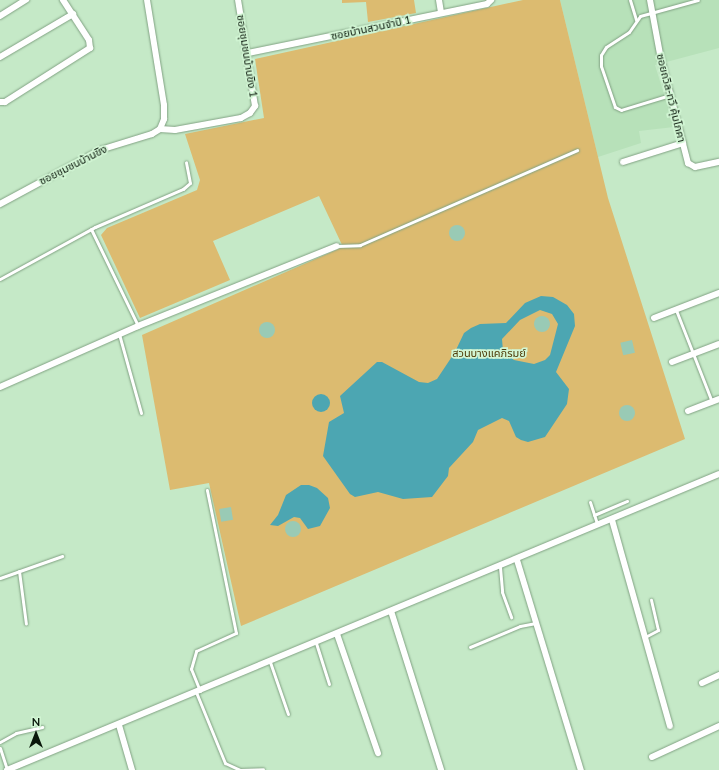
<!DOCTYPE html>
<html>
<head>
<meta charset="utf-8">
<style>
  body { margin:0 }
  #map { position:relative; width:719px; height:770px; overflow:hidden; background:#c5e9c7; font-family:Lato,"Noto Sans Thai",sans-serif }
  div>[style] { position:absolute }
  .built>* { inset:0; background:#b7e1b9 }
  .green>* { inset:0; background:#dcbb70 }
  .water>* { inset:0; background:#4ca6b2 }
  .round { border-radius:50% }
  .building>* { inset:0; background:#99cab5; transform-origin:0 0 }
  .roads { filter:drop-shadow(0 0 1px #81a283) drop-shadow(0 0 1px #81a283) }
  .service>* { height:3px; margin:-1.5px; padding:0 1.5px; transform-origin:1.5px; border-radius:1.5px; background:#fff }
  .minor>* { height:6px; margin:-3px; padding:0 3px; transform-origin:3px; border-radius:3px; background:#fff }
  span { translate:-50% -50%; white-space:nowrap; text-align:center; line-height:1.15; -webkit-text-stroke:3.5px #d2f6d4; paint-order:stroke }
  .street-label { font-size:11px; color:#0a170b }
  .park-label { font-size:11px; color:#513e0b }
  .north { position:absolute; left:16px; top:714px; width:40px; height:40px; -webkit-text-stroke:3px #d2f6d4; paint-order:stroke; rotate:0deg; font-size:11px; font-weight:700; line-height:16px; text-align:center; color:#0a170b }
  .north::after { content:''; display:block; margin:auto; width:14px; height:18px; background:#0a170b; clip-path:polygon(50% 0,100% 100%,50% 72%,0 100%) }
</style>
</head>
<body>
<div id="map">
  <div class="built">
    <i style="clip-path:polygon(560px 0,719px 0,719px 48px,655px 65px,674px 127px,639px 131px,641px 143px,598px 157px)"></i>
  </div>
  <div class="green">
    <i style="clip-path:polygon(342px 0,414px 0,416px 13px,368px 22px,366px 2px,342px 3px)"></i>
    <i style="clip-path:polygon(523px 0,560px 0,608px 198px,685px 439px,241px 626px,209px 483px,170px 490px,142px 335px,343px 247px,319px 196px,213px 241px,230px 280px,140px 318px,101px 235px,107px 228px,197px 190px,200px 180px,185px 134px,264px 118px,255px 59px)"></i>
  </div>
  <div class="water">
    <i style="clip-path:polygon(evenodd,541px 296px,553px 297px,567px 305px,574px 314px,575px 326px,556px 372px,569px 389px,567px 404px,545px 437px,528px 442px,521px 440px,516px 437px,509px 421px,502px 418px,478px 430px,473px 442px,449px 468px,448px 476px,432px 497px,403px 499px,378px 492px,355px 497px,350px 494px,323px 456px,329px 422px,344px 413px,340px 396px,377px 362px,382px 362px,419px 382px,428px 383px,437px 379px,455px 352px,464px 333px,471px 328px,480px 324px,506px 323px,525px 303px,541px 296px,540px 310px,552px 314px,558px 324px,550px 355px,545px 360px,534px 364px,514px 360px,503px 351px,502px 339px,520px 320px,540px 310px)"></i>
    <i class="round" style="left:312px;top:394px;width:18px;height:18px"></i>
    <i style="clip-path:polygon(301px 485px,309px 485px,317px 488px,328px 498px,330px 508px,320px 526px,308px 529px,300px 518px,294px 517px,278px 526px,270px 525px,278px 515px,286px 495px)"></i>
  </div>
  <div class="building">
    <i class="round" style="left:449px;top:225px;width:16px;height:16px"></i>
    <i class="round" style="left:534px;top:316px;width:16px;height:16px"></i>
    <i class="round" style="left:259px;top:322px;width:16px;height:16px"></i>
    <i style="left:632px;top:340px;width:13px;height:12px;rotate:77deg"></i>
    <i class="round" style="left:619px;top:405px;width:16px;height:16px"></i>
    <i style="left:231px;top:507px;width:13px;height:12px;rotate:81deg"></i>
    <i class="round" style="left:285px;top:521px;width:16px;height:16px"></i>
  </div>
  <div class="roads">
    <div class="service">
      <i style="left:630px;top:0;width:21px;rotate:73deg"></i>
      <i style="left:670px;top:95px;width:51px;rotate:163deg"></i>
      <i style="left:621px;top:110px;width:7px;rotate:-153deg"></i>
      <i style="left:615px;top:107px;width:43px;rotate:-108.9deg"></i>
      <i style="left:601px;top:66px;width:11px;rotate:-90deg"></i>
      <i style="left:601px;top:55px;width:9px;rotate:-58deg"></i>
      <i style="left:606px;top:47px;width:27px;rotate:-33deg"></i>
      <i style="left:629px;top:32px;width:19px;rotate:-55deg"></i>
      <i style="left:640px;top:16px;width:60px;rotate:-15.4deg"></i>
      <i style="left:91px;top:229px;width:108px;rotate:64.1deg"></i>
      <i style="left:337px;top:246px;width:23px;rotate:-2deg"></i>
      <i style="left:360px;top:245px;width:237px;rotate:-23.6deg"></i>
      <i style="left:0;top:279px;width:108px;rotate:-28.7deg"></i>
      <i style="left:95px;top:227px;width:96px;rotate:-23.4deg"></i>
      <i style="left:183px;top:189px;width:9px;rotate:-41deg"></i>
      <i style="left:190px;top:183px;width:21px;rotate:-101deg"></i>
      <i style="left:676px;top:310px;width:99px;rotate:68.6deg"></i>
      <i style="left:119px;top:334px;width:82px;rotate:74.4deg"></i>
      <i style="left:590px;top:502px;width:23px;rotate:72deg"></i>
      <i style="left:594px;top:515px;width:36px;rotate:-23deg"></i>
      <i style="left:500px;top:567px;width:25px;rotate:85deg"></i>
      <i style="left:502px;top:592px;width:27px;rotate:70deg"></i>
      <i style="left:19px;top:571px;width:53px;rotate:82.5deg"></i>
      <i style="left:0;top:578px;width:66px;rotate:-19.5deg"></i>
      <i style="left:645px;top:637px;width:15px;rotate:-28deg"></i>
      <i style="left:658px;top:630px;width:31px;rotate:-103deg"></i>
      <i style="left:316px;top:643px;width:43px;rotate:72.4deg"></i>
      <i style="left:470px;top:647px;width:54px;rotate:-22.8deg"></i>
      <i style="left:520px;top:626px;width:16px;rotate:-11deg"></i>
      <i style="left:270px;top:662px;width:55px;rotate:70.9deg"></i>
      <i style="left:200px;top:691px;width:24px;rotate:-112deg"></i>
      <i style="left:191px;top:669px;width:19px;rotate:-74deg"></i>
      <i style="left:196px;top:651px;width:44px;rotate:-24.2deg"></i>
      <i style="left:236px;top:633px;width:146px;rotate:-101.5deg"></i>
      <i style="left:196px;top:692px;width:77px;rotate:67.8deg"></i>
      <i style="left:225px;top:763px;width:17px;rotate:25deg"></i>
      <i style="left:240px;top:770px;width:23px;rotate:-2deg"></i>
      <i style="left:0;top:742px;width:18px;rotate:-29deg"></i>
      <i style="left:16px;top:733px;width:27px;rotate:-13deg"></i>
      <i style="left:0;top:748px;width:23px;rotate:72deg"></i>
    </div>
    <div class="minor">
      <i style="left:439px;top:0;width:13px;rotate:81deg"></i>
      <i style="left:650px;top:0;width:55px;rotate:79.5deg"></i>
      <i style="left:660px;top:54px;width:113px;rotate:75.6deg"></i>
      <i style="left:688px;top:163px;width:8px;rotate:30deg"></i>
      <i style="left:695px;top:167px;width:25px;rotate:-12deg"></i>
      <i style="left:0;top:16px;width:31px;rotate:-32deg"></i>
      <i style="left:248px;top:53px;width:244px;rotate:-11.6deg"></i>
      <i style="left:487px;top:4px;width:6px;rotate:-45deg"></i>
      <i style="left:0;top:57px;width:85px;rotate:-30.5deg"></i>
      <i style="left:0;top:102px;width:5px"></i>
      <i style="left:5px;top:102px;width:101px;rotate:-32.4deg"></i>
      <i style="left:90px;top:48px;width:8px;rotate:-97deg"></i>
      <i style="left:89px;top:40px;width:48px;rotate:-123deg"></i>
      <i style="left:160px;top:129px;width:15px;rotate:4deg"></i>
      <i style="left:175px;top:130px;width:67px;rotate:-10.3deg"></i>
      <i style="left:241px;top:118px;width:10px;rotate:-29deg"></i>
      <i style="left:250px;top:113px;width:9px;rotate:-54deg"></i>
      <i style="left:255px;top:106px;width:107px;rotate:-99.1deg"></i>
      <i style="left:623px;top:162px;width:63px;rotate:-17.6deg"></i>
      <i style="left:0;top:204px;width:114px;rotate:-28.4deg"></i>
      <i style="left:100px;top:150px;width:54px;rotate:-17.1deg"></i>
      <i style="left:152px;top:134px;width:9px;rotate:-32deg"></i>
      <i style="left:160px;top:129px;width:11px;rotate:-68deg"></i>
      <i style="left:164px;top:119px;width:14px;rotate:-90deg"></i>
      <i style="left:164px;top:105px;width:106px;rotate:-99.2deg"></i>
      <i style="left:654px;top:318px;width:70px;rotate:-21deg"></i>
      <i style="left:672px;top:362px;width:50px;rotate:-21deg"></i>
      <i style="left:0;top:387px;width:151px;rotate:-23.8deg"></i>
      <i style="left:138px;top:326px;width:214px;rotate:-21.9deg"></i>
      <i style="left:688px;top:411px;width:33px;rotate:-21deg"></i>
      <i style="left:612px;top:520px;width:214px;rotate:74.3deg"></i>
      <i style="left:517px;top:560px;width:220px;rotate:73.1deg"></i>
      <i style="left:391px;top:611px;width:167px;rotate:72.5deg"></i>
      <i style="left:337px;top:634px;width:126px;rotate:71deg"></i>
      <i style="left:702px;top:683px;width:19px;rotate:-25deg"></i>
      <i style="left:119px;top:725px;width:47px;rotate:73.9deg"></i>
      <i style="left:652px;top:757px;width:74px;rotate:-24.8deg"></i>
      <i style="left:7px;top:770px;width:771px;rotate:-22.57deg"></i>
    </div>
  </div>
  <div class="street-label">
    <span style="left:371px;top:28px;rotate:-12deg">ซอยบ้านสวนจำปี 1</span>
    <span style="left:247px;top:56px;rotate:81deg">ซอยชุมชนบ้านขิง 1</span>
    <span style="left:671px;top:98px;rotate:76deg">ซอยถวิล-ทวี คุ้มโภคา</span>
    <span style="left:73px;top:165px;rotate:-27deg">ซอยชุมชนบ้านขิง</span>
  </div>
  <div class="park-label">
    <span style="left:489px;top:353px">สวนบางแคภิรมย์</span>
  </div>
  <div class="north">N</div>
</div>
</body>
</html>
